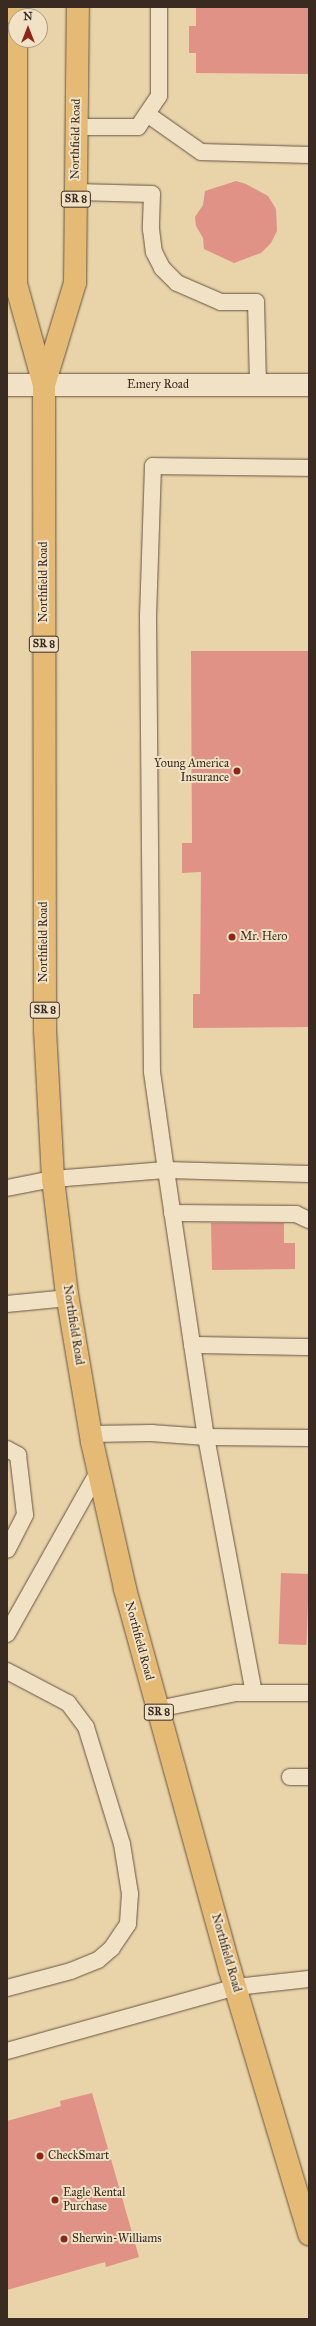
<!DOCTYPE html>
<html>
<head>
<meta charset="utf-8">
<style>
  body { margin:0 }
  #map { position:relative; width:316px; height:2326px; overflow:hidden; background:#e9d3a8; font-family:"IM FELL Great Primer",serif }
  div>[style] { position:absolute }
  .building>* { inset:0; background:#df9285; transform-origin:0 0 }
  .roads { filter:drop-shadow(0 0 1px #654) drop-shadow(0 0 1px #654) }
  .lane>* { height:16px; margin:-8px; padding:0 8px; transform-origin:8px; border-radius:8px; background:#f1e2c6 }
  .secondary>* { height:22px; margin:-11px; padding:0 11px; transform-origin:11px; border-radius:11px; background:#f1e2c6 }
  .primary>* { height:22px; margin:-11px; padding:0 11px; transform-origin:11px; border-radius:11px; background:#e4ba74 }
  .dots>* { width:11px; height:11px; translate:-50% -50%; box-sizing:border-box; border:2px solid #f1e2c6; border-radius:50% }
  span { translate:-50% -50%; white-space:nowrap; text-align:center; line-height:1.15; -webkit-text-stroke:4px #f1e2c6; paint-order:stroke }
  .shield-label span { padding:1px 3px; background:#f1e2c6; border:1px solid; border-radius:3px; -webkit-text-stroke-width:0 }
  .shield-label { font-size:11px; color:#3a2b22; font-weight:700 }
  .street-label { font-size:12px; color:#3a2b22 }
  .poi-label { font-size:12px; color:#3a2b22 }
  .right { translate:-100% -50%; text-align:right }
  .left { translate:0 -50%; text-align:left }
  .frame { position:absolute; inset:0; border:8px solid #3a2b22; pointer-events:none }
  .north { position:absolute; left:8px; top:8px; width:40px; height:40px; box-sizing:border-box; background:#f1e2c6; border:1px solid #a89984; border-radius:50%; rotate:0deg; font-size:11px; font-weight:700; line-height:16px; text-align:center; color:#3a2b22 }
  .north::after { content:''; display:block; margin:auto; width:14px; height:18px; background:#8f2418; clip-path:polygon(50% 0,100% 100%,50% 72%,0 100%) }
</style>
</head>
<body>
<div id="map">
  <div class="building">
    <i style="clip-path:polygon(196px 7px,309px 7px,309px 74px,196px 73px,196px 53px,189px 53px,189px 26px,196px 26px)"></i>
    <i style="clip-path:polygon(236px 181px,246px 184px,268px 196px,276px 209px,277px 231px,271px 243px,261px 253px,234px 263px,204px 249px,203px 238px,196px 226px,195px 217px,203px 205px,205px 191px)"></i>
    <i style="clip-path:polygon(191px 651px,309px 651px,309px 1027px,193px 1028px,193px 994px,200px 994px,201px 872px,182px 873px,182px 843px,192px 843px)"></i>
    <i style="clip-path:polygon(211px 1223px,284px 1223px,284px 1243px,295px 1243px,295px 1269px,212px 1270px)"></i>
    <i style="left:281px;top:1573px;width:28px;height:71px;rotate:2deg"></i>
    <i style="clip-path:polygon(92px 2093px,139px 2257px,106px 2267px,105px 2262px,7px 2290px,7px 2121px,61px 2106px,60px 2101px)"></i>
  </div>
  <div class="roads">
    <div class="lane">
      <i style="left:147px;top:114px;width:66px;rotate:35.1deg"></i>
      <i style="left:201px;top:152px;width:108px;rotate:1.6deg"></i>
      <i style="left:76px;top:127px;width:62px"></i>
      <i style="left:138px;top:127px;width:37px;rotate:-56deg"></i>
      <i style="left:159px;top:96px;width:89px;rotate:-90deg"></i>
      <i style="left:76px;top:192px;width:76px;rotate:1.5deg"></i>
      <i style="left:152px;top:194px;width:35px;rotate:92deg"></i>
      <i style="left:151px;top:229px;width:23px;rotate:83deg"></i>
      <i style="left:154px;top:252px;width:18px;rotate:63deg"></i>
      <i style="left:162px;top:268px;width:21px;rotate:45deg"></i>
      <i style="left:177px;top:283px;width:48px;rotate:23.4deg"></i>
      <i style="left:221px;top:302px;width:35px"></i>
      <i style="left:256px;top:302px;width:83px;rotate:88.6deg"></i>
      <i style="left:309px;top:468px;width:156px;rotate:-179.3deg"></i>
      <i style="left:153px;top:466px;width:151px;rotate:91.9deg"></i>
      <i style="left:148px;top:617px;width:455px;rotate:89.5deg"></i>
      <i style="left:152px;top:1072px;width:99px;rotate:81.9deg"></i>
      <i style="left:166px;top:1170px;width:143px;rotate:1.6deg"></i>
      <i style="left:7px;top:1188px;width:47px;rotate:-11.1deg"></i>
      <i style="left:53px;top:1179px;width:113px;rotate:-4.6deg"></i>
      <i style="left:166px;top:1170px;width:270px;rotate:81.5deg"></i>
      <i style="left:206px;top:1437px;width:260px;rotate:79.4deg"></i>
      <i style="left:172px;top:1213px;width:124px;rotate:0.5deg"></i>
      <i style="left:296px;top:1214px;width:14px;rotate:25deg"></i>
      <i style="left:7px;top:1304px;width:61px;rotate:-5.6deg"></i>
      <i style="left:192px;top:1345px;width:117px;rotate:1deg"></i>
      <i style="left:90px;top:1434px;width:61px;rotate:-0.9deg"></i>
      <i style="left:151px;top:1433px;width:55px;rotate:4.2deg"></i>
      <i style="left:206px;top:1437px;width:103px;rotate:0.6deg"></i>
      <i style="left:7px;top:1449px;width:13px;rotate:29deg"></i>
      <i style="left:18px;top:1455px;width:60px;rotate:83.3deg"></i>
      <i style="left:25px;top:1515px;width:39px;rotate:117deg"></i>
      <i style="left:7px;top:1634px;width:186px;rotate:-60.7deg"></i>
      <i style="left:7px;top:1671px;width:69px;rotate:27.7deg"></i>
      <i style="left:68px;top:1703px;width:30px;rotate:53deg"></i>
      <i style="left:86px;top:1727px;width:122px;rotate:72.9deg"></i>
      <i style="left:122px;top:1844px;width:51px;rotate:80.9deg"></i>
      <i style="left:130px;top:1894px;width:30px;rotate:94deg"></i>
      <i style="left:128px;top:1924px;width:29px;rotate:124deg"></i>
      <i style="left:112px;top:1948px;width:18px;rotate:139deg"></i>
      <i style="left:98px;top:1960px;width:29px;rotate:158deg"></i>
      <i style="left:71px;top:1971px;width:66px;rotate:165.1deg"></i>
      <i style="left:158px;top:1709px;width:80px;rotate:-11.6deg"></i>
      <i style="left:236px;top:1693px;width:73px"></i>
      <i style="left:290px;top:1777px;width:19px"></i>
      <i style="left:7px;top:2051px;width:238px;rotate:-15.6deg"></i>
      <i style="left:236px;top:1987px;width:73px;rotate:-6.3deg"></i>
    </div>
    <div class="secondary">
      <i style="left:7px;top:385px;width:302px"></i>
    </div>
    <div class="primary">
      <i style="left:17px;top:16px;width:9px;rotate:-90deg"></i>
      <i style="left:16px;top:40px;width:244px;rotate:90deg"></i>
      <i style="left:16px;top:284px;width:105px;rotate:74.5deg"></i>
      <i style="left:44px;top:385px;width:645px;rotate:89.91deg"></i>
      <i style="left:45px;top:1030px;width:149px;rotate:86.9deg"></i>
      <i style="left:53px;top:1179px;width:116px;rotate:83.1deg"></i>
      <i style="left:67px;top:1294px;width:150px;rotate:80.4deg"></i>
      <i style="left:92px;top:1442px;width:151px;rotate:77.3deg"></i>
      <i style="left:125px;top:1589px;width:395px;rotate:74.6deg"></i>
      <i style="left:230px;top:1970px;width:276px;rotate:73.3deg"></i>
      <i style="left:44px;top:385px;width:107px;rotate:-73.1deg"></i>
      <i style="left:75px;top:283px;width:276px;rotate:-89.4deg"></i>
    </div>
  </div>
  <div class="dots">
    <i style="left:237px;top:771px;background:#8f2418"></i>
    <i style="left:232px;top:937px;background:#8f2418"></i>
    <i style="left:40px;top:2156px;background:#8f2418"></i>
    <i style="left:55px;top:2200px;background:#8f2418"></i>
    <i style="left:64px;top:2239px;background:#8f2418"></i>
  </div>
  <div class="shield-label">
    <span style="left:76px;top:199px">SR 8</span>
    <span style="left:44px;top:644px">SR 8</span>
    <span style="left:45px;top:1010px">SR 8</span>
    <span style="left:159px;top:1712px">SR 8</span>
  </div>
  <div class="street-label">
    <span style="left:76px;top:139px;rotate:-89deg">Northfield Road</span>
    <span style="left:158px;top:385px">Emery Road</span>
    <span style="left:44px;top:582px;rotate:-90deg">Northfield Road</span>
    <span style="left:44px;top:942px;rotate:-90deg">Northfield Road</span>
    <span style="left:73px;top:1325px;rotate:81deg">Northfield Road</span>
    <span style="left:139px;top:1641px;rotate:75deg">Northfield Road</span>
    <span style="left:226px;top:1953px;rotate:74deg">Northfield Road</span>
  </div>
  <div class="poi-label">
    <span class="right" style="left:229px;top:771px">Young America<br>Insurance</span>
    <span class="left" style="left:240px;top:937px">Mr. Hero</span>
    <span class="left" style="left:48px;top:2156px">CheckSmart</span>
    <span class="left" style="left:63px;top:2200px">Eagle Rental<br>Purchase</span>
    <span class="left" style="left:72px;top:2239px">Sherwin-Williams</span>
  </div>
  <div class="frame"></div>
  <div class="north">N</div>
</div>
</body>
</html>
